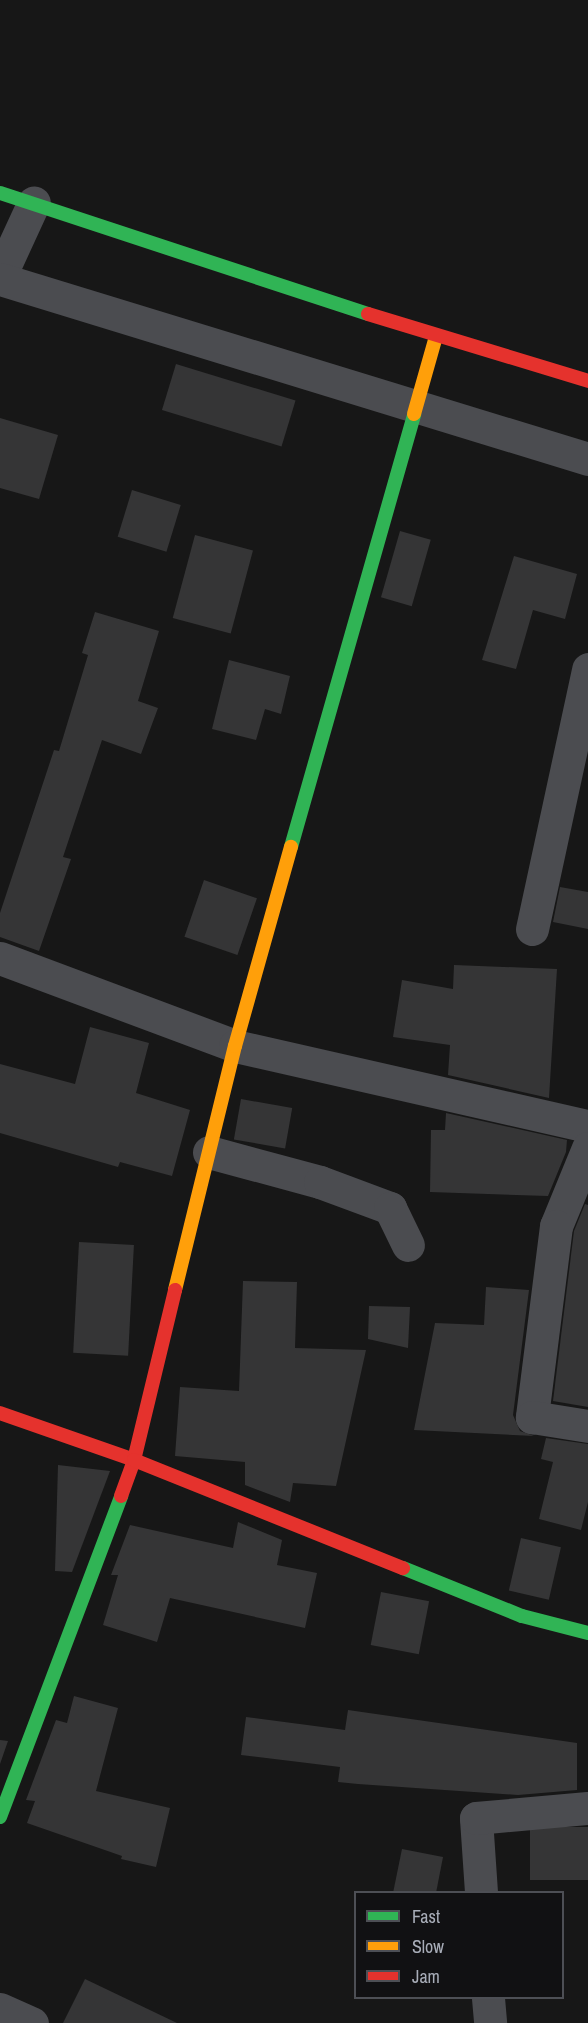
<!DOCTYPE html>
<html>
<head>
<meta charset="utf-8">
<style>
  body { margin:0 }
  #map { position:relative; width:588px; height:2023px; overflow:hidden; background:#171717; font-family:"Archivo Narrow",sans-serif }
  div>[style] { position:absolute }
  .building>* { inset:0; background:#353536; transform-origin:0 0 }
  .street>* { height:33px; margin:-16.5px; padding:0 16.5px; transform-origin:16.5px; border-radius:16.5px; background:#4b4c50 }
  .fast>* { height:14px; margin:-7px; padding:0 7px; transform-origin:7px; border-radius:7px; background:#30b455 }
  .slow>* { height:14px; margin:-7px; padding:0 7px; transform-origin:7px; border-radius:7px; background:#ff9f0a }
  .jam>* { height:14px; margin:-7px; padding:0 7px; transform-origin:7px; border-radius:7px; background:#e5322d }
  span { translate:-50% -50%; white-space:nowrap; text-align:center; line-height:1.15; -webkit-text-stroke:6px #111113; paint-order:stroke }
  .legend { position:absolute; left:354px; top:1891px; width:210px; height:108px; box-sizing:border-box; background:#111113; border:2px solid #4d4f55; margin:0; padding:8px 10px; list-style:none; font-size:18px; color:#a8adb8 }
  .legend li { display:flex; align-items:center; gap:12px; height:30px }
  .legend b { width:30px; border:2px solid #4d4f55 }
</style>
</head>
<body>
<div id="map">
  <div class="building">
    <i style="left:176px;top:364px;width:125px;height:48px;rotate:17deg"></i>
    <i style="clip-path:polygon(0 418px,58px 435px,39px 499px,0 488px)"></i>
    <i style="left:132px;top:490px;width:51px;height:49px;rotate:17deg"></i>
    <i style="left:400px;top:531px;width:32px;height:69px;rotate:16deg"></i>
    <i style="left:195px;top:535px;width:60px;height:86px;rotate:15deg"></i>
    <i style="clip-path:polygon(514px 556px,577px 574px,565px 619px,533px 610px,516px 669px,482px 660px)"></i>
    <i style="clip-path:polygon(95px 612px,159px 631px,138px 701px,158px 708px,141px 754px,102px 740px,63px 857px,71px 859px,39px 951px,0 937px,0 913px,54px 750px,59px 751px,88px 655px,82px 653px)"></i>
    <i style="clip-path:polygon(229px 660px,290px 676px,281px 714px,265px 709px,256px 740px,212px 729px)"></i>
    <i style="left:204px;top:880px;width:56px;height:60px;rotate:19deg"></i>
    <i style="clip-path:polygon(560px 887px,588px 892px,588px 929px,553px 922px)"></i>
    <i style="clip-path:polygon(454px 965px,557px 969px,549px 1098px,448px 1075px,450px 1045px,393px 1037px,402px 980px,453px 989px)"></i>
    <i style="clip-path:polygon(90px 1027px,149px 1043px,136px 1093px,190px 1110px,172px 1176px,120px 1162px,118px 1167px,0 1133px,0 1064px,75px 1084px)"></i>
    <i style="left:241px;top:1099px;width:52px;height:41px;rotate:10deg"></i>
    <i style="clip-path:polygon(446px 1113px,567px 1140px,566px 1152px,548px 1196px,430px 1192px,431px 1130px,445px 1130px)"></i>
    <i style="clip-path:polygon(585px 1204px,588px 1205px,588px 1407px,553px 1401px,574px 1231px)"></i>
    <i style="left:79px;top:1242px;width:55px;height:111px;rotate:3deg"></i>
    <i style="clip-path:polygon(243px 1281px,297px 1282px,295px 1348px,366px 1350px,336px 1486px,293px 1483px,290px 1502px,245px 1485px,245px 1462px,175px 1456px,180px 1387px,239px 1391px)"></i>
    <i style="clip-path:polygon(486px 1287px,529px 1290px,513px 1415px,520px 1431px,534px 1436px,414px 1430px,435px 1323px,484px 1325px)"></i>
    <i style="clip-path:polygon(369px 1306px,410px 1307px,408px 1348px,368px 1339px)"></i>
    <i style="clip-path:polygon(546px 1438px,588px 1444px,588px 1502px,581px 1530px,539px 1519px,553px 1462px,541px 1459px)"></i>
    <i style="clip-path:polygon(58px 1465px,110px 1471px,72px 1572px,55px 1571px)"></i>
    <i style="clip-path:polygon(238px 1522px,282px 1540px,277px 1565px,317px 1573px,305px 1628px,170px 1598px,157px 1642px,103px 1625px,118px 1575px,111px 1575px,130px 1525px,233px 1548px)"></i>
    <i style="left:521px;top:1538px;width:41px;height:54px;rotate:13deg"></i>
    <i style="left:381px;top:1592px;width:49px;height:54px;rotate:11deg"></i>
    <i style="clip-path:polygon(74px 1696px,118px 1708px,96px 1791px,170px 1808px,156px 1867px,121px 1859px,122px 1856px,27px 1823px,35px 1801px,26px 1800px,56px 1720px,67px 1723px)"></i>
    <i style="clip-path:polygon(348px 1710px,577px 1743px,577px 1790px,518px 1795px,358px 1784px,338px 1782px,340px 1767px,241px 1755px,246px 1717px,345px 1730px)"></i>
    <i style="clip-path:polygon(0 1740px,8px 1741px,0 1764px)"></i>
    <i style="left:588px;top:1827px;width:53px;height:58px;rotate:90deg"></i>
    <i style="clip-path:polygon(402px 1849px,443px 1857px,436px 1893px,393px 1893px)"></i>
    <i style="clip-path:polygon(85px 1979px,177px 2023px,63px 2023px)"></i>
  </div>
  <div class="street">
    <i style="left:0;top:276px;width:81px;rotate:-65.3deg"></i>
    <i style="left:0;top:279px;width:615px;rotate:17.02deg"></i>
    <i style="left:532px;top:929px;width:266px;rotate:-77.8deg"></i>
    <i style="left:0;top:958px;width:251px;rotate:20.5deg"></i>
    <i style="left:235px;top:1046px;width:362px;rotate:12.8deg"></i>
    <i style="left:588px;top:1148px;width:84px;rotate:112.3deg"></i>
    <i style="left:556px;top:1226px;width:193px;rotate:97.2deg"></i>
    <i style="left:532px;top:1417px;width:57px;rotate:9.1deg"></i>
    <i style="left:209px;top:1152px;width:115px;rotate:15.1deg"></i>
    <i style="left:320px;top:1182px;width:75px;rotate:20.4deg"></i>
    <i style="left:390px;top:1208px;width:41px;rotate:64.1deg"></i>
    <i style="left:481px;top:1892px;width:74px;rotate:-93.9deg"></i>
    <i style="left:476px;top:1818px;width:112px;rotate:-5.1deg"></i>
    <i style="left:488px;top:1998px;width:25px;rotate:85deg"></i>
    <i style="left:0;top:2009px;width:35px;rotate:24deg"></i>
  </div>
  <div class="fast">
    <i style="left:0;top:193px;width:387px;rotate:18.2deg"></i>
    <i style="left:291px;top:847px;width:450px;rotate:-74.1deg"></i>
    <i style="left:403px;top:1568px;width:128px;rotate:22deg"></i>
    <i style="left:522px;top:1616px;width:68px;rotate:14.4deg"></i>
    <i style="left:0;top:1817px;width:343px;rotate:-69.3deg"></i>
  </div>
  <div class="slow">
    <i style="left:414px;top:414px;width:81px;rotate:-74.2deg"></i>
    <i style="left:175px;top:1290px;width:251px;rotate:-76.2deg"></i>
    <i style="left:235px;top:1046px;width:207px;rotate:-74.3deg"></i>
  </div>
  <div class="jam">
    <i style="left:368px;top:314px;width:230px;rotate:16.9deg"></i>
    <i style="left:0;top:1413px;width:142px;rotate:19.3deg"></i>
    <i style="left:134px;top:1460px;width:175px;rotate:-76.4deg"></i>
    <i style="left:121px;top:1496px;width:38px;rotate:-70deg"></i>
    <i style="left:134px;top:1460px;width:290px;rotate:21.9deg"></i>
  </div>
  <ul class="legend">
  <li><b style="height:8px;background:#30b455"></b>Fast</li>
  <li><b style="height:8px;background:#ff9f0a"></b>Slow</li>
  <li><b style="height:8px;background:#e5322d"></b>Jam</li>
  </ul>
</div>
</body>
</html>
